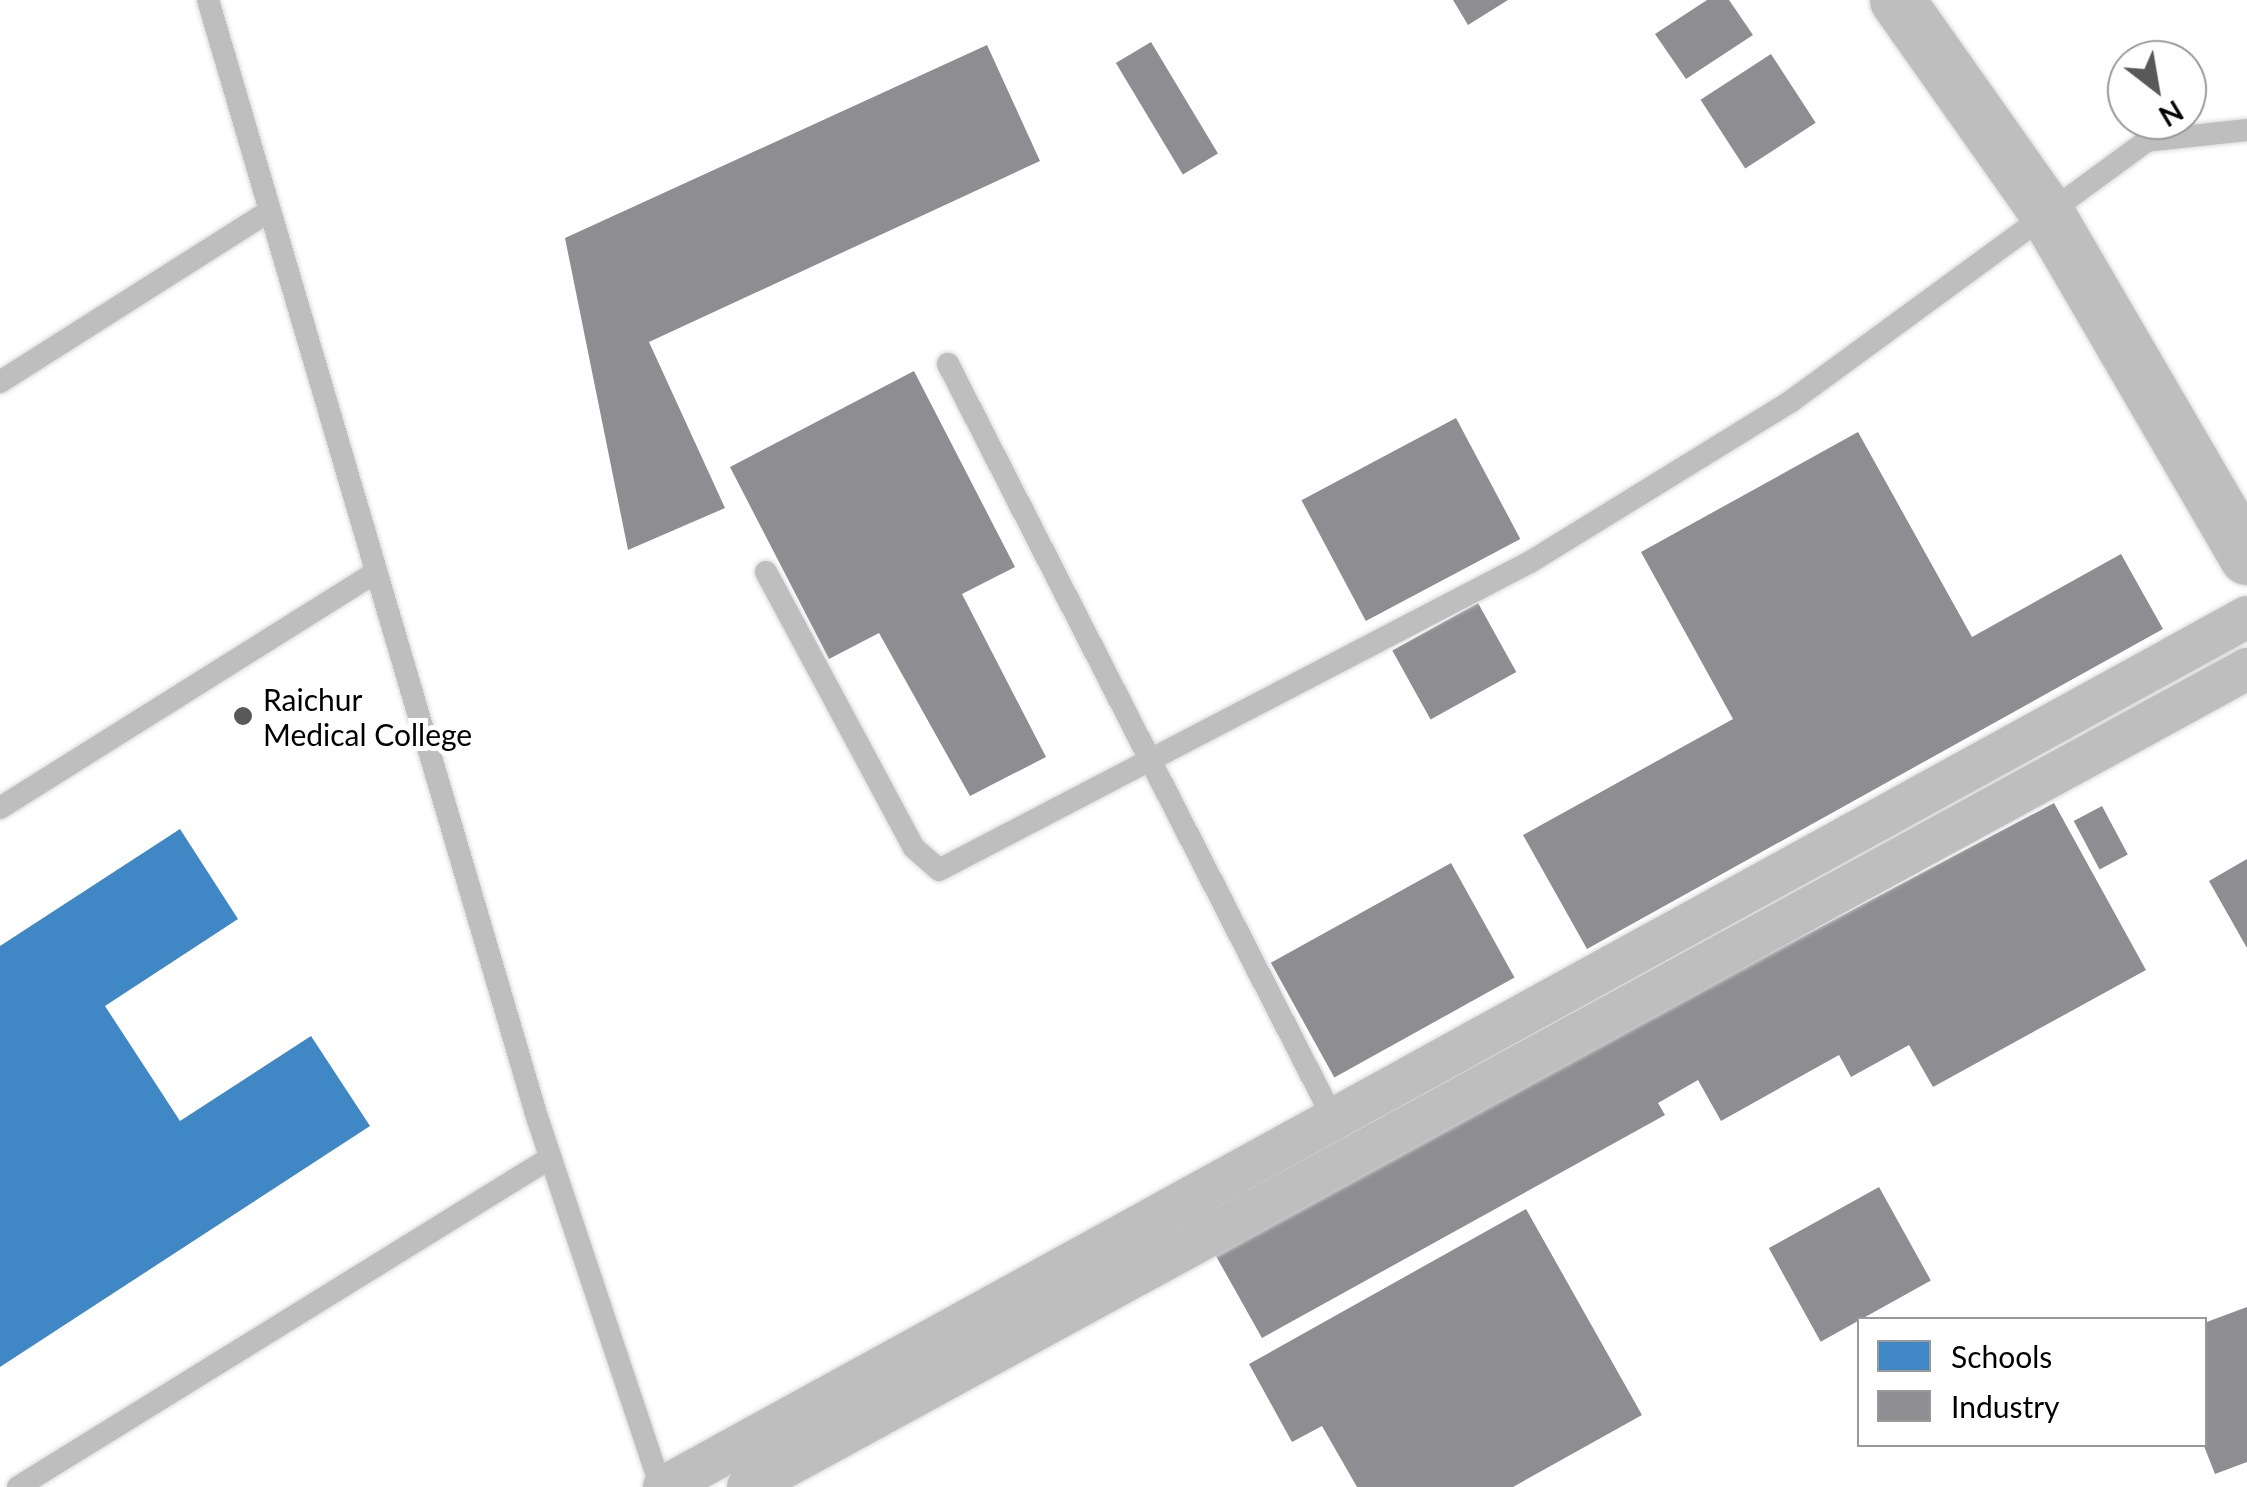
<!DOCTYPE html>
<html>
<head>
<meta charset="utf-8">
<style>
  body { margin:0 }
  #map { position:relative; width:2247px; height:1487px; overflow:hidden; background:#fff; font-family:Lato,sans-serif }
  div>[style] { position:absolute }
  .schools>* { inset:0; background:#3f88c5 }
  .industry>* { inset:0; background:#8d8d92; transform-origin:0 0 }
  .roads { filter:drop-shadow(0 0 2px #dbdbdb) drop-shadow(0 0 2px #dbdbdb) }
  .lane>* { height:22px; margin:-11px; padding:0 11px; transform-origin:11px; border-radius:11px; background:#bebebe }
  .street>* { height:42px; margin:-21px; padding:0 21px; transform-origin:21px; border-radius:21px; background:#bebebe }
  .highway>* { height:55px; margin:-27.5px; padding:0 27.5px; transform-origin:27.5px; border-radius:27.5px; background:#bebebe }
  .dots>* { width:28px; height:28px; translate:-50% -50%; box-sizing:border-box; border:5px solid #fff; border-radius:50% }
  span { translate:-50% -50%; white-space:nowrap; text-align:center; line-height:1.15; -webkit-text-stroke:10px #fff; paint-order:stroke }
  .poi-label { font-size:30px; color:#000 }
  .left { translate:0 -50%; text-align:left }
  .legend { position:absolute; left:1857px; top:1317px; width:350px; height:130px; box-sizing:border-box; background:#fff; border:2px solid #999; margin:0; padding:12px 18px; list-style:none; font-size:30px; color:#000 }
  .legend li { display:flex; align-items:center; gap:20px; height:50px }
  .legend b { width:50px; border:2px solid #999 }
  .north { position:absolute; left:2107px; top:40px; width:100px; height:100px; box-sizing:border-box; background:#fff; border:2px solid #999; border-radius:50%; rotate:149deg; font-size:28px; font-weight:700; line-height:40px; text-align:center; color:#000 }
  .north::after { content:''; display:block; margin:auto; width:35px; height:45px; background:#595959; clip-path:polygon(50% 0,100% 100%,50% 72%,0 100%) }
</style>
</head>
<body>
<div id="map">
  <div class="schools">
    <i style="clip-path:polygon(180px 829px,238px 919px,105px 1006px,180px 1121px,311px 1036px,370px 1126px,0 1367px,0 946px)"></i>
  </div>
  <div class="industry">
    <i style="clip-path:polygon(1453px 0,1508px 0,1468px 25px)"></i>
    <i style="clip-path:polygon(1707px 0,1729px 0,1753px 35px,1686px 79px,1655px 34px)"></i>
    <i style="left:1151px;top:42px;width:130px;height:41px;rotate:59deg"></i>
    <i style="clip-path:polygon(987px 45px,1040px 161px,649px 342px,725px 508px,628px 550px,565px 238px)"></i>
    <i style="left:1771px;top:54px;width:82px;height:84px;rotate:57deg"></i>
    <i style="clip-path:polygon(914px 371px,1015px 567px,962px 594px,1046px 757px,970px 796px,879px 633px,829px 659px,730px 467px)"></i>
    <i style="left:1456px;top:418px;width:137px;height:175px;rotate:62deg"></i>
    <i style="clip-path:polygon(1858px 432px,1972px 637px,2121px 554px,2163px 629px,1587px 949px,1523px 835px,1733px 719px,1641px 552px)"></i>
    <i style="left:1478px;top:603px;width:79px;height:98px;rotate:61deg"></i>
    <i style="clip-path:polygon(2054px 803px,2146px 970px,1933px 1087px,1909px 1045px,1851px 1077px,1839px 1055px,1721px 1121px,1698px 1080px,1658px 1103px,1665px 1115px,1262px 1338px,1212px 1249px)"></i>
    <i style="left:2102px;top:806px;width:55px;height:32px;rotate:62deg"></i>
    <i style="clip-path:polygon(2247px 859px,2247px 948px,2209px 881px)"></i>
    <i style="left:1451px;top:863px;width:131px;height:206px;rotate:61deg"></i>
    <i style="left:1879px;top:1187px;width:107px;height:126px;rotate:61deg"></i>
    <i style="clip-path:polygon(1526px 1209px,1642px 1415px,1513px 1487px,1357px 1487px,1322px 1426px,1292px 1442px,1249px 1364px)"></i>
    <i style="clip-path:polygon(2247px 1307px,2247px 1462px,2215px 1474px,2204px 1446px,2204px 1323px)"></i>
  </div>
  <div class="roads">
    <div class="lane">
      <i style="left:208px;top:0;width:1164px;rotate:73.59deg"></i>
      <i style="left:537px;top:1117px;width:390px;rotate:71.5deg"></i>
      <i style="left:948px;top:364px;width:847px;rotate:62.95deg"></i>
      <i style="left:0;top:382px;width:317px;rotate:-32.4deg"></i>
      <i style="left:766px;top:572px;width:313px;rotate:61.8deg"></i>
      <i style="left:914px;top:848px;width:33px;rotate:41deg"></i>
      <i style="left:939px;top:870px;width:666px;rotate:-27.53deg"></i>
      <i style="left:1530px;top:562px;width:305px;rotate:-31.6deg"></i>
      <i style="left:1790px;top:402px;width:441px;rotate:-36.2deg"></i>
      <i style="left:2146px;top:141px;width:102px;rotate:-6.2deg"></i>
      <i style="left:0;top:808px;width:443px;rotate:-32.1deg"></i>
      <i style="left:18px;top:1487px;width:626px;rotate:-31.73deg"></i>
    </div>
    <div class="street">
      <i style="left:664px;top:1487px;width:1806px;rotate:-28.79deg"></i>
      <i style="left:748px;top:1487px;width:1708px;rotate:-28.62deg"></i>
    </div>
    <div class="highway">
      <i style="left:1897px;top:0;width:253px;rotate:54.8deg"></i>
      <i style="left:2043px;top:207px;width:405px;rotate:59.8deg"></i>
    </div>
  </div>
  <div class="dots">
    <i style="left:243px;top:716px;background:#595959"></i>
  </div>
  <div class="poi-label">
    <span class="left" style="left:263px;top:716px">Raichur<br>Medical College</span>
  </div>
  <ul class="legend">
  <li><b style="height:28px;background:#3f88c5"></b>Schools</li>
  <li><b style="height:28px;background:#8d8d92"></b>Industry</li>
  </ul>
  <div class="north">N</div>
</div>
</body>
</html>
